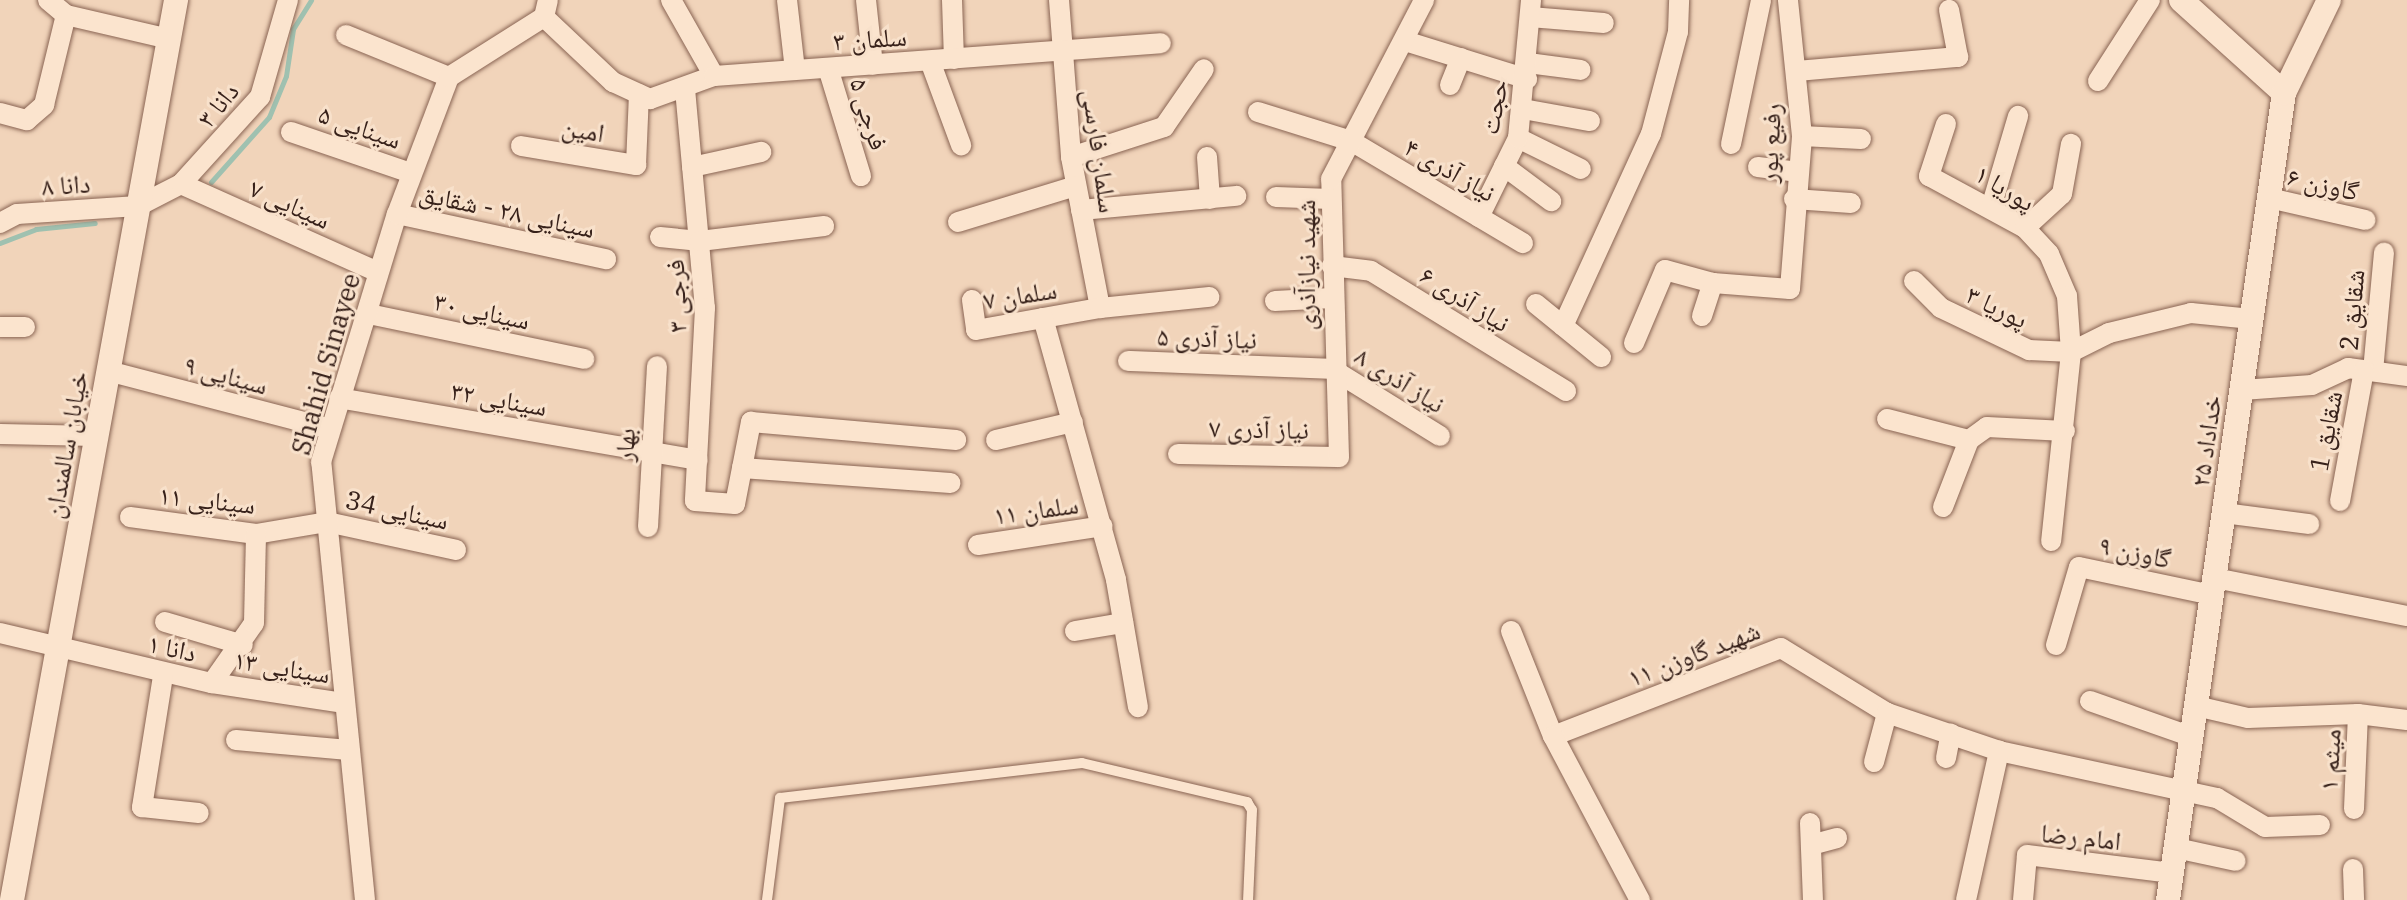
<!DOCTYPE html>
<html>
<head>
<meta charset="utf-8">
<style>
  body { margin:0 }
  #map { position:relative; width:2407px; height:900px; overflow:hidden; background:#f1d4ba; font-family:"IBM Plex Serif","Noto Naskh Arabic",serif }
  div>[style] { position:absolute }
  .stream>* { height:5px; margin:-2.5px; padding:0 2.5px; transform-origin:2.5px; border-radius:2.5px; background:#9fc1b0 }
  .roads { filter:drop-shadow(0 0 2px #896453) drop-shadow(0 0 2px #896453) }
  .service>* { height:10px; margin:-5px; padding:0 5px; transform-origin:5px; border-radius:5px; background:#fbe4ce }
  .minor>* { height:20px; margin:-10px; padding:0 10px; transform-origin:10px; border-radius:10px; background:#fbe4ce }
  .tertiary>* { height:24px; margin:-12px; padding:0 12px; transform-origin:12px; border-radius:12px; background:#fbe4ce }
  span { translate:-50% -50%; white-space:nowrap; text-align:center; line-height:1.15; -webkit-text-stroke:6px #f8e1cb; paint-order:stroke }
  .street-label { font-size:26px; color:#37211a }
</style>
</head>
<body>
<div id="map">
  <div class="stream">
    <i style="left:211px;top:182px;width:87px;rotate:-48.3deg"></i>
    <i style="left:269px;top:117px;width:44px;rotate:-67.5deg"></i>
    <i style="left:286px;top:76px;width:48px;rotate:-81.5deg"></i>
    <i style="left:293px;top:29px;width:34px;rotate:-58deg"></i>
    <i style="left:0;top:243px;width:39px;rotate:-21deg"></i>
    <i style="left:36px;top:229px;width:59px;rotate:-5.8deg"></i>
  </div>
  <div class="roads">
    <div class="service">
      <i style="left:767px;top:900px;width:103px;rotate:-82.7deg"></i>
      <i style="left:780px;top:798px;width:304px;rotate:-6.6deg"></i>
      <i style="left:1082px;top:763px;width:170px;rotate:13.3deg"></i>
      <i style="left:1247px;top:802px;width:9px;rotate:58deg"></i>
      <i style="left:1252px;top:810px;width:90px;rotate:92.5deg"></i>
    </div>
    <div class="minor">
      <i style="left:48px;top:0;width:23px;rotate:40deg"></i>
      <i style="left:66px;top:15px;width:106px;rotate:13.1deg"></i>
      <i style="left:671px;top:0;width:87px;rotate:60.5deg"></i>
      <i style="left:787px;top:0;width:70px;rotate:83.5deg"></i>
      <i style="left:866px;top:0;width:65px;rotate:83.9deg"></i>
      <i style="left:952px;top:0;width:59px;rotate:88.1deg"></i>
      <i style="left:1059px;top:0;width:157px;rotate:85.6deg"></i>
      <i style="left:1071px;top:157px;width:154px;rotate:79.1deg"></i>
      <i style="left:544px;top:17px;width:95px;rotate:43.3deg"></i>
      <i style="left:613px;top:82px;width:41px;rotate:24.7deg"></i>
      <i style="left:650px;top:99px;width:68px;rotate:-19.8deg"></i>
      <i style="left:714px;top:76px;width:448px;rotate:-4.2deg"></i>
      <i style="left:1530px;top:17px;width:74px;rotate:4.6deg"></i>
      <i style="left:346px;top:35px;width:111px;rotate:22.2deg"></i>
      <i style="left:1405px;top:41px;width:128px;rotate:17.3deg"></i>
      <i style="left:930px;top:61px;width:90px;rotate:69.7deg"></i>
      <i style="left:1528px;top:63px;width:53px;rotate:7.5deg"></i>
      <i style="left:828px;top:68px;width:113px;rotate:73deg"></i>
      <i style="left:1797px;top:71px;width:162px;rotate:-5deg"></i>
      <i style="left:1958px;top:57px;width:48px;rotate:-100.8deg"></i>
      <i style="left:2098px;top:81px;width:96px;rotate:-57.3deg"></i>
      <i style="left:1450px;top:85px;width:29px;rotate:-68deg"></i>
      <i style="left:685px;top:89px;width:220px;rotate:84.8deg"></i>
      <i style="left:705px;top:308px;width:193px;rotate:93deg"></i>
      <i style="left:695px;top:501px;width:40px;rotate:4.3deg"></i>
      <i style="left:735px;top:504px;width:84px;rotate:-79deg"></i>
      <i style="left:751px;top:422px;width:206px;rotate:5deg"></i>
      <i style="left:1523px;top:109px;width:68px;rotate:10.2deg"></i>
      <i style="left:1258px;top:112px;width:97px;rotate:17.3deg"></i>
      <i style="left:1351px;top:141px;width:200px;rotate:30.7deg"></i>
      <i style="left:0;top:113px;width:28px;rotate:15deg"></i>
      <i style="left:27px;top:120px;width:23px;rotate:-41deg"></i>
      <i style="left:44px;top:105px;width:93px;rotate:-76.3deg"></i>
      <i style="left:1946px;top:124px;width:55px;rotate:108.1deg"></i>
      <i style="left:1929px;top:176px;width:109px;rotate:28.4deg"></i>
      <i style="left:2025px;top:228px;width:35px;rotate:47deg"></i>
      <i style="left:2049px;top:254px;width:46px;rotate:66.8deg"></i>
      <i style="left:2067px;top:296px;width:56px;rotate:85.9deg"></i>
      <i style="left:2071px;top:352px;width:190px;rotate:96deg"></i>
      <i style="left:291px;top:132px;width:127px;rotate:18.9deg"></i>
      <i style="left:1802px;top:136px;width:59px;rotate:2.9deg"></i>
      <i style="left:1518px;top:138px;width:70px;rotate:26.2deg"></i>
      <i style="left:1731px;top:144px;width:147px;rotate:-78.2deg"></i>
      <i style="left:521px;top:146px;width:117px;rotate:9.4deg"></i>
      <i style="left:636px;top:165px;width:71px;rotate:-87.6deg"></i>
      <i style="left:1071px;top:157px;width:98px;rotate:-17.9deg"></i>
      <i style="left:1164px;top:127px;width:70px;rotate:-55.4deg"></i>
      <i style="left:1207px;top:157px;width:42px;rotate:85.9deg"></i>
      <i style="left:1504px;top:166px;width:59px;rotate:36.7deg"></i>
      <i style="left:692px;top:167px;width:71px;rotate:-12.3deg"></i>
      <i style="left:1758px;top:167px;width:41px;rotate:7deg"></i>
      <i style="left:181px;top:184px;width:216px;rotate:24.1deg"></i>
      <i style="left:1276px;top:197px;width:55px;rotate:2.1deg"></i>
      <i style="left:2269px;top:198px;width:99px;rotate:12.8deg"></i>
      <i style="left:1794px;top:199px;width:57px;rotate:4deg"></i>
      <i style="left:1992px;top:204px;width:92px;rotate:-73.5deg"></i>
      <i style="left:1081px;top:210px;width:156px;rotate:-5.2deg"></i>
      <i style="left:397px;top:214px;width:214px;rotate:12.2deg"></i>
      <i style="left:1479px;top:217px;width:88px;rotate:-63.7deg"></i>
      <i style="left:1518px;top:138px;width:139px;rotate:-84.6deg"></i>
      <i style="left:958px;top:222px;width:123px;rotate:-17deg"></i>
      <i style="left:0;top:223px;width:19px;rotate:-28deg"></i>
      <i style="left:17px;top:214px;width:121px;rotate:-3.8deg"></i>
      <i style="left:138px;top:206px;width:48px;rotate:-27.1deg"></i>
      <i style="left:181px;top:184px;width:118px;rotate:-47.8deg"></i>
      <i style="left:260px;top:97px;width:101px;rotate:-73.9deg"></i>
      <i style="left:2025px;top:228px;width:50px;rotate:-42.6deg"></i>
      <i style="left:2062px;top:194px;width:51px;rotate:-79.8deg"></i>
      <i style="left:660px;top:237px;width:40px;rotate:5.7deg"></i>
      <i style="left:700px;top:241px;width:125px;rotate:-6.9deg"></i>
      <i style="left:1332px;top:266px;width:39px;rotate:7deg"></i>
      <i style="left:1371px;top:271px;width:229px;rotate:31.6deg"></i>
      <i style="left:1914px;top:281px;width:38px;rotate:45deg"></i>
      <i style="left:1941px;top:308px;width:98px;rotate:25.5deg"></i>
      <i style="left:2029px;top:350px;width:42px;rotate:2.7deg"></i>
      <i style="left:2071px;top:352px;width:42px;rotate:-26.6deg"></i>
      <i style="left:2109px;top:333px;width:84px;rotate:-13.7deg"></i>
      <i style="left:2191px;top:313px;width:61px;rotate:5.6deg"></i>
      <i style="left:972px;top:300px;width:30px;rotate:82deg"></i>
      <i style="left:976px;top:330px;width:126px;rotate:-10.1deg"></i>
      <i style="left:1100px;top:308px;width:110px;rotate:-5.8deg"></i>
      <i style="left:1275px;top:301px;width:57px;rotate:-3deg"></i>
      <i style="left:1536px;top:304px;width:84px;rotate:39.2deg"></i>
      <i style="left:369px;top:314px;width:220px;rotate:11.8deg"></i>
      <i style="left:1702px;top:316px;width:35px;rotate:-72deg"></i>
      <i style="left:1043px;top:318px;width:272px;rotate:74.4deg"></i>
      <i style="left:1116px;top:580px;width:129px;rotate:80.2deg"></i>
      <i style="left:1563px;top:326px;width:211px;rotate:-65.4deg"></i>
      <i style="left:1651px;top:134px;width:106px;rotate:-75.2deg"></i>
      <i style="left:1678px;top:32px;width:32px;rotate:-88deg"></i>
      <i style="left:0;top:327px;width:25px"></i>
      <i style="left:1634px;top:343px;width:79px;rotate:-67deg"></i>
      <i style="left:1665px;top:270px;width:50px;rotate:15.2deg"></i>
      <i style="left:1713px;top:283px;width:77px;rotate:4.5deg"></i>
      <i style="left:1790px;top:289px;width:153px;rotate:-85.5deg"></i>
      <i style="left:1802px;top:136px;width:137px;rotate:-95.9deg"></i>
      <i style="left:1128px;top:361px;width:204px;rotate:2.2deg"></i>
      <i style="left:1332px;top:369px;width:127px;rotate:31.8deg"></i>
      <i style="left:108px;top:371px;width:229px;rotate:14.6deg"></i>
      <i style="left:2373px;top:371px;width:119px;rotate:-84.7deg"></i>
      <i style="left:2242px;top:390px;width:70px;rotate:-4.1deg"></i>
      <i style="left:2312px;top:385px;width:40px;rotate:-25deg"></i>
      <i style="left:2348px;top:368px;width:60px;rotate:7.7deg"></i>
      <i style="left:339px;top:398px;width:364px;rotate:9.8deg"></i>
      <i style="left:1887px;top:419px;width:85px;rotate:14.4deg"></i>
      <i style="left:0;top:434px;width:96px;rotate:1.2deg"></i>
      <i style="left:996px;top:440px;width:79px;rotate:-13.2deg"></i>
      <i style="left:1178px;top:454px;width:161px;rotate:1.1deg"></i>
      <i style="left:1339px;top:457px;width:278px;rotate:-91.6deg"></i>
      <i style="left:1331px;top:179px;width:202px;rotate:-62.5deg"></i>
      <i style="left:742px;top:468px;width:209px;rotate:4.1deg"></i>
      <i style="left:2340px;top:501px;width:133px;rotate:-79.6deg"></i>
      <i style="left:1943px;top:507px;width:72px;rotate:-68.8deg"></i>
      <i style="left:1969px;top:440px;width:22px;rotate:-36deg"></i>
      <i style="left:1987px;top:427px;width:78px;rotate:2.9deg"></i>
      <i style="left:2224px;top:513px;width:86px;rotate:7.4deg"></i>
      <i style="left:130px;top:517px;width:127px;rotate:7.7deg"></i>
      <i style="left:256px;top:534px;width:72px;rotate:-9.6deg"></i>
      <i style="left:327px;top:522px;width:132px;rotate:12.2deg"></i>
      <i style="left:648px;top:527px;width:161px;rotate:-86.8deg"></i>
      <i style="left:978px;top:545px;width:126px;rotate:-8.6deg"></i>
      <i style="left:2215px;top:578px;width:196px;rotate:11.2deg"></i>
      <i style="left:165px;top:622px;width:81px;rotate:16.4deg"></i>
      <i style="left:1075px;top:631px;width:49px;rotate:-9.5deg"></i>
      <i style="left:1511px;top:631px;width:113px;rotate:68.2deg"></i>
      <i style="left:1553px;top:736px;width:244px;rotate:-21.1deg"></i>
      <i style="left:1781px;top:648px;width:124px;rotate:31.5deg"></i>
      <i style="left:1887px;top:713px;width:118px;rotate:18.7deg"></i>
      <i style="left:1999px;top:751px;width:223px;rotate:12.2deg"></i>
      <i style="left:2217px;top:798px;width:56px;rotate:31.1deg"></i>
      <i style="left:2265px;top:827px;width:55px;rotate:-2.1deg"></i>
      <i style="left:0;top:633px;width:218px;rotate:13.3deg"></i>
      <i style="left:212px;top:683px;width:73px;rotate:-55deg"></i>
      <i style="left:254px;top:623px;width:89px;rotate:-88.7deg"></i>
      <i style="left:2056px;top:645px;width:81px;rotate:-73.6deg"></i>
      <i style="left:2079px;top:567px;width:136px;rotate:11.9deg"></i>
      <i style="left:163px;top:676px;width:133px;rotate:99.1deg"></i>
      <i style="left:142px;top:807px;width:57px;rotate:6deg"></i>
      <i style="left:212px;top:683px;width:134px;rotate:8.6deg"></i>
      <i style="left:2090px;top:701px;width:108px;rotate:19.4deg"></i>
      <i style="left:2196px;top:706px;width:53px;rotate:13deg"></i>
      <i style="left:2248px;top:718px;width:110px;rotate:-2.1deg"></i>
      <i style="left:2358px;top:714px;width:49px;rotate:7deg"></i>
      <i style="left:1553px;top:736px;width:186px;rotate:62.1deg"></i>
      <i style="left:236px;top:740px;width:113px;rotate:5.1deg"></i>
      <i style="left:1946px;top:758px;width:25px;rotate:-79deg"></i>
      <i style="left:1874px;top:762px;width:51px;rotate:-75.1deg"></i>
      <i style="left:2354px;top:809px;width:95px;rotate:-87.6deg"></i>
      <i style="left:1810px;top:823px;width:77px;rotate:87.8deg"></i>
      <i style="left:1811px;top:845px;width:27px;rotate:-15deg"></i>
      <i style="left:2176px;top:848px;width:61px;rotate:12.2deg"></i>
      <i style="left:2353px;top:869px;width:31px;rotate:88deg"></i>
      <i style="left:365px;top:900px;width:440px;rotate:-95.7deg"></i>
      <i style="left:321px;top:462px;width:259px;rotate:-73deg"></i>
      <i style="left:397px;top:214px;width:147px;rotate:-69.2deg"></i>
      <i style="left:449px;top:77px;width:112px;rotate:-32.3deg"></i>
      <i style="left:544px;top:17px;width:17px;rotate:-77deg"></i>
      <i style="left:1966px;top:900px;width:153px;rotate:-77.5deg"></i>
      <i style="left:2023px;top:900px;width:45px;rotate:-84.9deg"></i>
      <i style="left:2027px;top:855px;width:146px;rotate:7.1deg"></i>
    </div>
    <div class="tertiary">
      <i style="left:2181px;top:0;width:139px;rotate:42.1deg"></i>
      <i style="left:12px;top:900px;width:915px;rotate:-79.67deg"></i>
      <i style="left:2168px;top:900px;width:815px;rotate:-81.82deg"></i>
      <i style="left:2284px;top:93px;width:103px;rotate:-64.2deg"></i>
    </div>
  </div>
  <div class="street-label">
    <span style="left:870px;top:39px;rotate:-4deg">سلمان ۳</span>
    <span style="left:218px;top:105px;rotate:-51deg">دانا ۳</span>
    <span style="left:1494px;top:107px;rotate:-79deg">حجت</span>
    <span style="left:869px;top:114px;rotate:73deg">فرجی ۵</span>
    <span style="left:360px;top:127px;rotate:19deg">سینایی ۵</span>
    <span style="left:583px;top:130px;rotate:9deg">امین</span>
    <span style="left:1770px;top:143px;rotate:-87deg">رفیع پور</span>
    <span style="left:1100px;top:151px;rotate:82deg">سلمان فارسی</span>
    <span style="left:1450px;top:170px;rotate:30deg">نیاز آذری ۴</span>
    <span style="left:2323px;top:184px;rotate:13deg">گاوزن ۶</span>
    <span style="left:66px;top:185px;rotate:-4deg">دانا ۸</span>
    <span style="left:2005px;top:188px;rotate:31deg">پوریا ۱</span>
    <span style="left:290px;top:204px;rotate:24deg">سینایی ۷</span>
    <span style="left:507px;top:211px;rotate:12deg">سینایی ۲۸ - شقایق</span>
    <span style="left:1306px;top:265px;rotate:-90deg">شهید نیازآذری</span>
    <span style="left:1020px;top:295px;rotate:-9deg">سلمان ۷</span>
    <span style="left:676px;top:296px;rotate:-92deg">فرجی ۳</span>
    <span style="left:1465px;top:299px;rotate:32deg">نیاز آذری ۶</span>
    <span style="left:1997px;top:307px;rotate:26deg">پوریا ۳</span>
    <span style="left:2352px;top:310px;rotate:-85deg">شقایق 2</span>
    <span style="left:482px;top:311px;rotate:12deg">سینایی ۳۰</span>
    <span style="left:1207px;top:338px;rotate:2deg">نیاز آذری ۵</span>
    <span style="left:326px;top:364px;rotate:-74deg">Shahid Sinayee</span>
    <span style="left:226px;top:375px;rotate:15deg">سینایی ۹</span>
    <span style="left:1400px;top:380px;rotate:32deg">نیاز آذری ۸</span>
    <span style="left:499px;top:399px;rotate:10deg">سینایی ۳۲</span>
    <span style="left:1259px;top:429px;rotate:1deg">نیاز آذری ۷</span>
    <span style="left:2326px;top:431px;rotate:-79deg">شقایق 1</span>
    <span style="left:2206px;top:441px;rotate:-82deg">خداداد ۲۵</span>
    <span style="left:66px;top:445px;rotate:-80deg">خیابان سالمندان</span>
    <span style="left:625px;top:445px;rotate:-87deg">بهار</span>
    <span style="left:207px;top:500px;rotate:6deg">سینایی ۱۱</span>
    <span style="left:397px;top:510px;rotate:12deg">سینایی 34</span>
    <span style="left:1036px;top:510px;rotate:-8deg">سلمان ۱۱</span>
    <span style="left:2135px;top:552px;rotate:12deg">گاوزن ۹</span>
    <span style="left:172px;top:648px;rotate:12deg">دانا ۱</span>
    <span style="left:1694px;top:654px;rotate:-21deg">شهید گاوزن ۱۱</span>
    <span style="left:282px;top:667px;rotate:9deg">سینایی ۱۳</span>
    <span style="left:2330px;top:760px;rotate:-87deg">میثم ۱</span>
    <span style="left:2081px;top:837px;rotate:6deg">امام رضا</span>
  </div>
</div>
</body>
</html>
